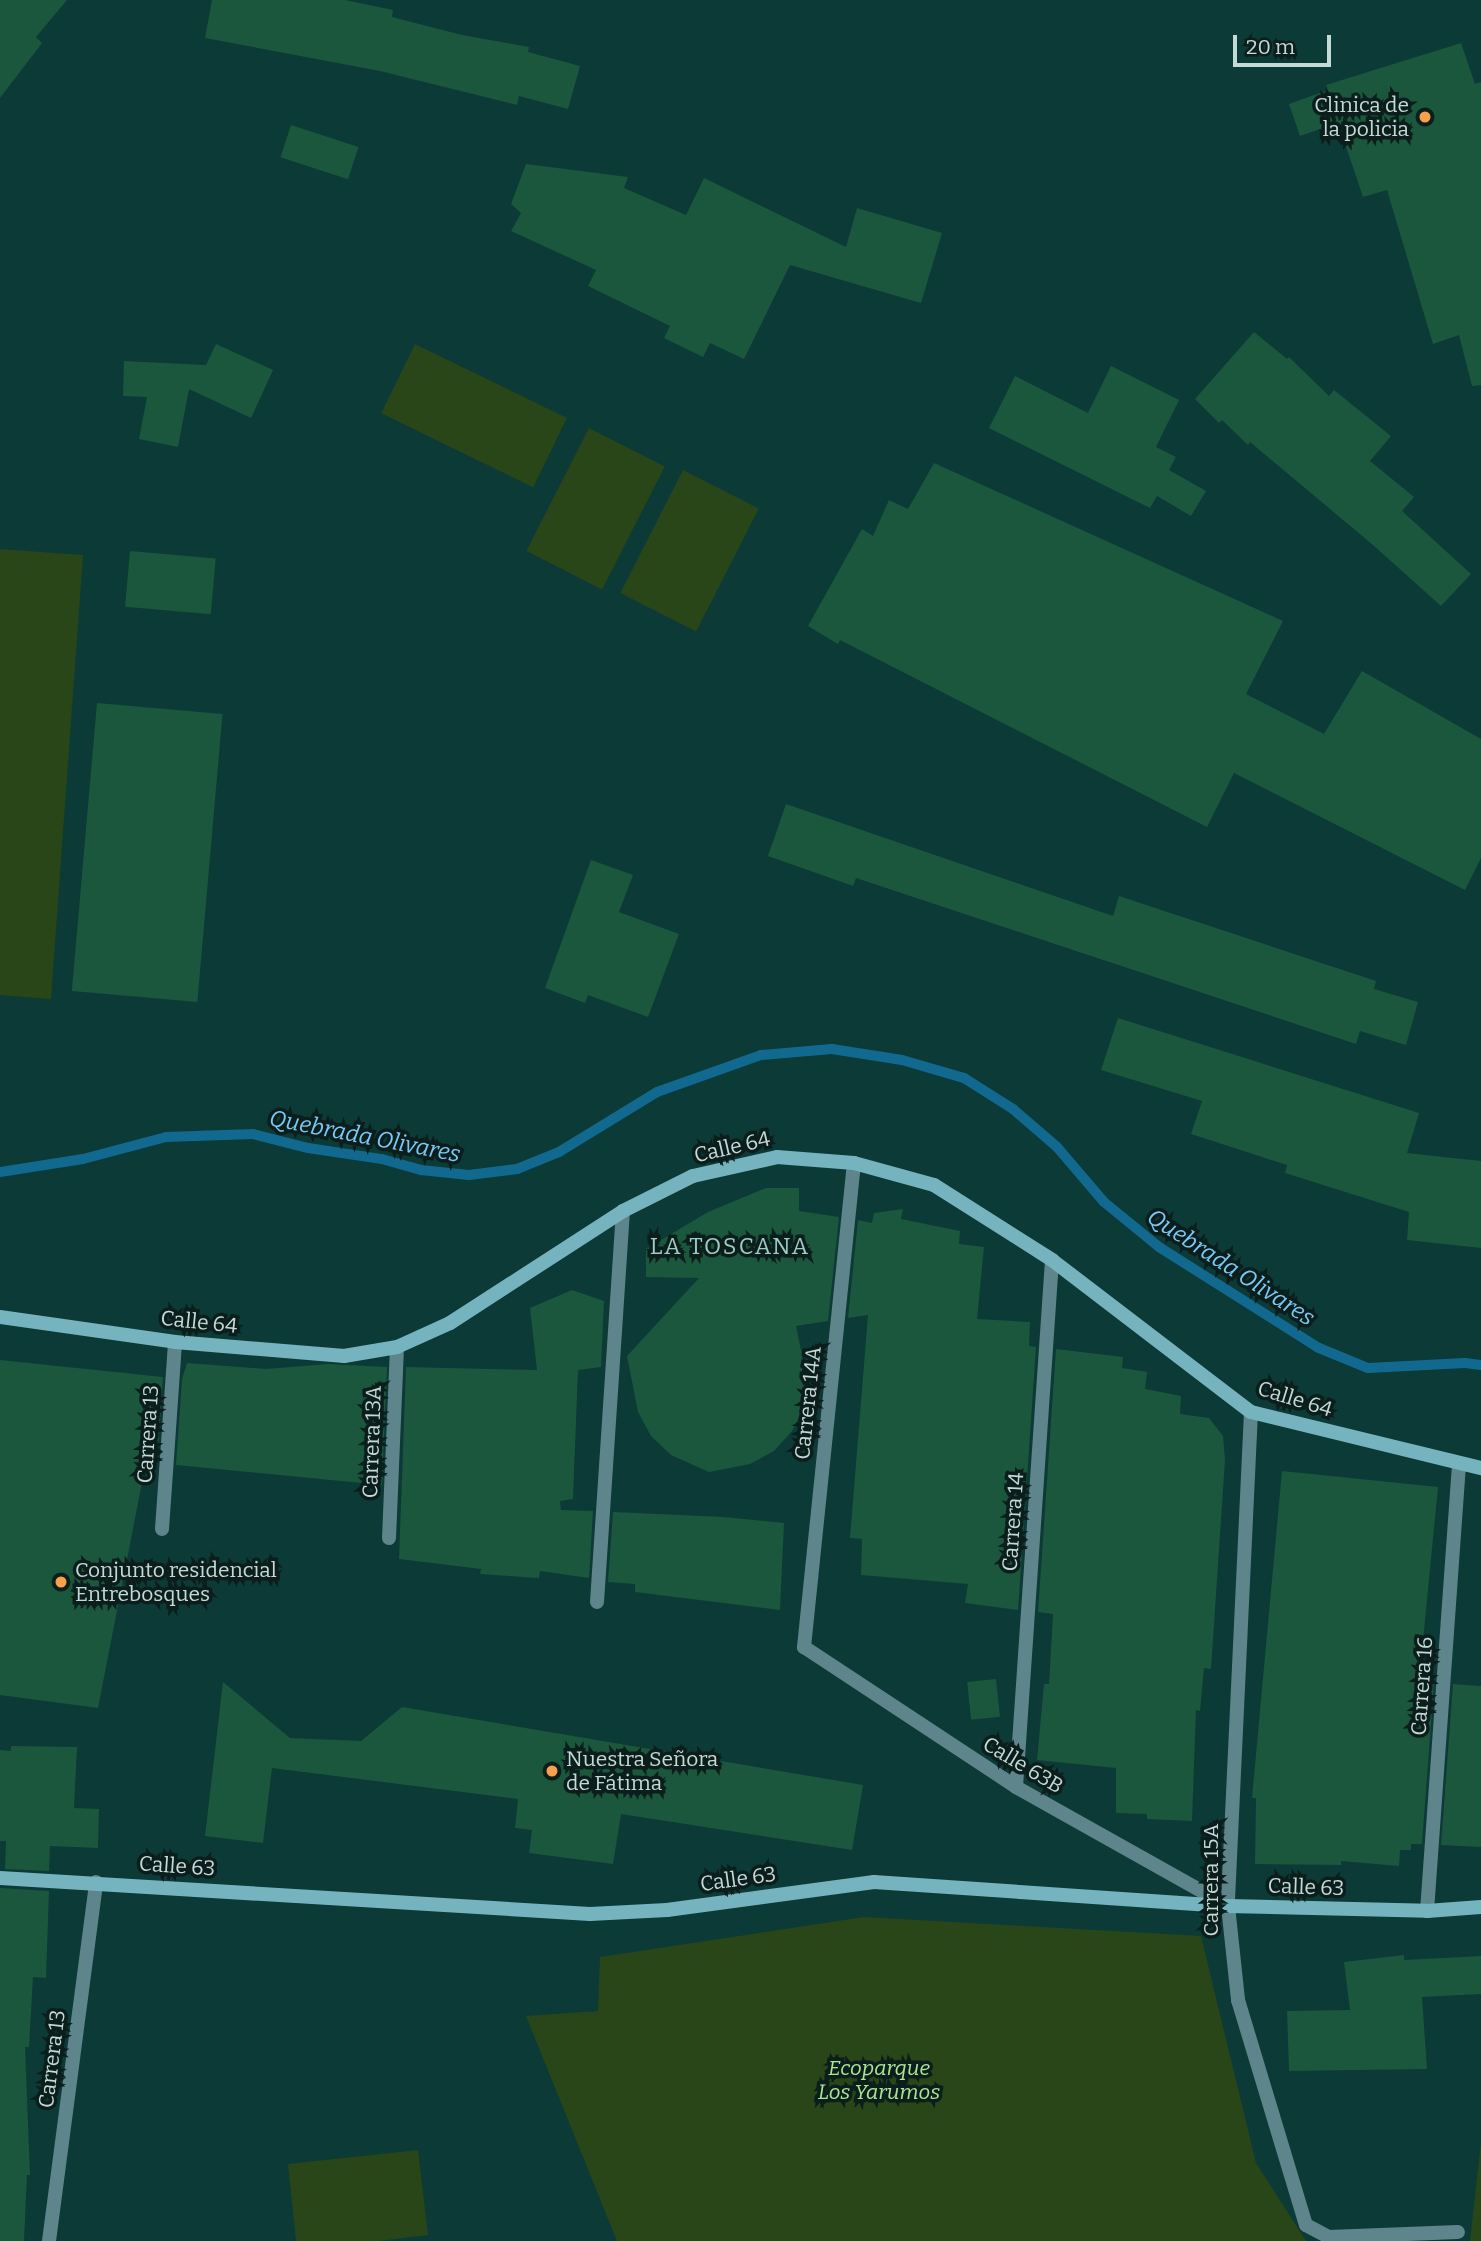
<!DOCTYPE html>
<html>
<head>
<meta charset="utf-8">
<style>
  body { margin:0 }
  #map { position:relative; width:1481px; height:2241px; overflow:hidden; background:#0c3a36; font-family:Bitter,serif }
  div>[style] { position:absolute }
  .green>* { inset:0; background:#284618; transform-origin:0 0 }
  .stream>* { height:10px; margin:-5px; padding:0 5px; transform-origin:5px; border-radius:5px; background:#12698f }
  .building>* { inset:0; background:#1a573c; transform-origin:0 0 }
  .street>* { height:14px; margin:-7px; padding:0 7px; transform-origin:7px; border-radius:7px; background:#5f858c }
  .secondary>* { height:14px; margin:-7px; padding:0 7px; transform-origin:7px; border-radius:7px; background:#75b4bf }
  .dots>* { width:19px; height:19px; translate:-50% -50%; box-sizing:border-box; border:4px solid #0c1e1c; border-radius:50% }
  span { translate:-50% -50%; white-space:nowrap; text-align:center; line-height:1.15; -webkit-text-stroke:7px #0c1e1c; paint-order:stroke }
  .poi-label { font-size:21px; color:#c3dad6 }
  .right { translate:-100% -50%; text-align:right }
  .left { translate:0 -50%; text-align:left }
  .street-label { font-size:21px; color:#c3dad6 }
  .park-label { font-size:21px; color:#ace691; font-style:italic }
  .water-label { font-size:23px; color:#78c9f6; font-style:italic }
  .neighbourhood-label { font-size:23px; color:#9eccc5; letter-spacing:2px }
  .scale { position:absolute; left:1233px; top:35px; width:98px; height:32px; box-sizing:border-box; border:4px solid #c3dad6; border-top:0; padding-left:9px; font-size:21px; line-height:24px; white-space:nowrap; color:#c3dad6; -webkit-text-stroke:5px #0c1e1c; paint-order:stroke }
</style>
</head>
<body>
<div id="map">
  <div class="green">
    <i style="left:415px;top:344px;width:169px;height:77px;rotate:26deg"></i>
    <i style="left:589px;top:428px;width:85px;height:138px;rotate:27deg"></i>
    <i style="left:683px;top:470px;width:85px;height:138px;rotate:27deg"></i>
    <i style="clip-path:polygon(0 549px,83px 555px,51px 999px,0 995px)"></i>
    <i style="clip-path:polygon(864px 1917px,1201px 1936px,1256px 2163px,1306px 2241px,617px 2241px,526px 2016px,598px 2011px,600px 1957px)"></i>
    <i style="clip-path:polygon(1481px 2142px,1481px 2241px,1470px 2241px)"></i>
    <i style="clip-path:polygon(418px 2150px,428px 2235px,379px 2241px,296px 2241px,288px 2164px)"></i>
  </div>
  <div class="stream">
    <i style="left:0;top:1172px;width:84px;rotate:-8.9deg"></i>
    <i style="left:83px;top:1159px;width:86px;rotate:-14.8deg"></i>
    <i style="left:166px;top:1137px;width:87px;rotate:-2deg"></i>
    <i style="left:253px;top:1134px;width:57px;rotate:14.3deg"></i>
    <i style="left:308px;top:1148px;width:75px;rotate:8.5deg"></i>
    <i style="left:382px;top:1159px;width:41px;rotate:15.8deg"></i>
    <i style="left:421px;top:1170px;width:48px;rotate:5.9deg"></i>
    <i style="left:469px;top:1175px;width:48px;rotate:-7.1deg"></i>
    <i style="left:517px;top:1169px;width:45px;rotate:-22deg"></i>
    <i style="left:559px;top:1152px;width:115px;rotate:-31.5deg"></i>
    <i style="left:657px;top:1092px;width:110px;rotate:-19.6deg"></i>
    <i style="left:761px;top:1055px;width:71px;rotate:-4.8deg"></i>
    <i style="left:832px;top:1049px;width:71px;rotate:8.9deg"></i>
    <i style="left:902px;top:1060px;width:65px;rotate:16.2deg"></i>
    <i style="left:964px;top:1078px;width:58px;rotate:32.3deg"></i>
    <i style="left:1013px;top:1109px;width:58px;rotate:40.8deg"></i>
    <i style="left:1057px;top:1147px;width:72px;rotate:49.5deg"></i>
    <i style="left:1104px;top:1202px;width:71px;rotate:39.3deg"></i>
    <i style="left:1159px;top:1247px;width:189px;rotate:32.3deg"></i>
    <i style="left:1319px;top:1348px;width:53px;rotate:22.2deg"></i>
    <i style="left:1368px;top:1368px;width:97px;rotate:-3deg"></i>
    <i style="left:1465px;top:1363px;width:16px;rotate:7deg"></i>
  </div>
  <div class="building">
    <i style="clip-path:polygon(0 0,67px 0,36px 37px,42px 43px,0 98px)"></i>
    <i style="clip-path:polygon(212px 0,345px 0,393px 10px,392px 17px,462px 35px,529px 47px,528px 52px,580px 66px,568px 109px,519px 96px,517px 105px,380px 71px,205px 38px)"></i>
    <i style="clip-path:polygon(1461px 43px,1475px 84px,1481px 82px,1481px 385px,1472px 386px,1459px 335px,1433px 344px,1387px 190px,1363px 197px,1338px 123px,1300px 136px,1289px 104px,1328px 90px,1326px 85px)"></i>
    <i style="left:291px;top:125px;width:71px;height:34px;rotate:18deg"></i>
    <i style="clip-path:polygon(526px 164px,628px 177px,624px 188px,686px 215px,704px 178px,846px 247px,857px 208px,942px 233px,921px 303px,790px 265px,744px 359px,710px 343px,703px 357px,664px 338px,670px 326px,588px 286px,596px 270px,511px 231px,521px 213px,511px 204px)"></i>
    <i style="clip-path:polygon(1254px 332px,1287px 359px,1289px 357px,1329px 396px,1334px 390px,1391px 436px,1370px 461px,1414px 497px,1402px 511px,1471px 574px,1441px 606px,1373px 545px,1250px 442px,1248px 445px,1222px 420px,1219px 423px,1195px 399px)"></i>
    <i style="clip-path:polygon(216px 344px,273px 370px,251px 418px,189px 389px,178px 447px,139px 439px,147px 397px,123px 396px,124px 361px,206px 365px)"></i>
    <i style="clip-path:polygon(1111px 366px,1179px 400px,1156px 447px,1176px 457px,1169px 470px,1206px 491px,1191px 516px,1157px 496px,1150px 508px,989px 428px,1015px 376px,1088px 413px)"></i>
    <i style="clip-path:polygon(934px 463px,1283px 621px,1246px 694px,1324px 734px,1362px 671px,1481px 739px,1481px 858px,1465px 890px,1234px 773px,1207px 827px,840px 640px,838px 644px,808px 626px,862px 529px,873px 536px,889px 500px,908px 509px)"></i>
    <i style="left:130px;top:551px;width:86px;height:56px;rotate:5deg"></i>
    <i style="left:97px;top:703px;width:126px;height:289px;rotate:5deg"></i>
    <i style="clip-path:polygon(786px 804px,1113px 916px,1119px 896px,1376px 981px,1374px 989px,1418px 1002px,1406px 1045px,1360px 1031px,1356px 1044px,856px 878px,853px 886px,768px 856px)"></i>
    <i style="clip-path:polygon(591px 860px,633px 875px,619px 912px,679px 934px,648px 1017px,588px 995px,585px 1003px,545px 988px)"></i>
    <i style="clip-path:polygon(1118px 1018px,1419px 1113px,1407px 1153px,1481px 1161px,1481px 1248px,1407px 1240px,1409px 1212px,1285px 1173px,1287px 1165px,1191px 1134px,1202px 1101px,1101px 1070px)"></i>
    <i style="clip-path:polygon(766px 1188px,799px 1188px,799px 1211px,839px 1217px,828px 1321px,796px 1326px,807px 1379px,804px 1407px,792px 1431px,774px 1451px,750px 1464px,709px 1472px,671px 1455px,651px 1436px,638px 1412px,627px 1356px,699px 1278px,646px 1277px,646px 1249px,708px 1212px)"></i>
    <i style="clip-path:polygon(903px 1209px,901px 1219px,960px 1231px,959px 1244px,984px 1247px,977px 1319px,1030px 1322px,1029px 1346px,1036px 1347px,1018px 1610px,965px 1603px,968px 1584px,861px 1575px,862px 1539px,850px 1538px,868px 1315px,848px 1318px,858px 1220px,872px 1223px,874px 1213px)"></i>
    <i style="clip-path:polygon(572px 1290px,604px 1301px,601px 1367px,578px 1370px,573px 1499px,560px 1501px,561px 1510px,593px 1511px,589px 1578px,540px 1571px,539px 1578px,480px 1574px,481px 1569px,399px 1559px,406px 1367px,537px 1370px,530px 1308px)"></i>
    <i style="clip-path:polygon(1056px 1349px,1123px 1357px,1122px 1368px,1147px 1372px,1145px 1389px,1181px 1396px,1180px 1414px,1209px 1418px,1223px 1436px,1225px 1460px,1211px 1669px,1204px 1668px,1200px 1711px,1196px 1710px,1192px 1821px,1147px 1819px,1147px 1814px,1116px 1813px,1116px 1768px,1037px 1760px,1044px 1684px,1049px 1684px,1053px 1614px,1038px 1612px)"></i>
    <i style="clip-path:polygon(0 1360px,163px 1377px,157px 1463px,146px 1462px,98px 1708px,0 1695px)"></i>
    <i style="clip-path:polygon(187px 1363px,266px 1369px,328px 1364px,387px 1367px,382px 1485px,176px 1465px,182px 1379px)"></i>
    <i style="clip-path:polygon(1282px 1471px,1438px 1487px,1419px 1682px,1434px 1683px,1422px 1844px,1411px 1844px,1411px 1850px,1400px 1850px,1399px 1866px,1341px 1861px,1341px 1865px,1255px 1864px,1256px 1798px,1252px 1798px)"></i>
    <i style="clip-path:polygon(613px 1512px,724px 1517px,784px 1523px,780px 1610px,635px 1592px,635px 1584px,608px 1582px)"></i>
    <i style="left:996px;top:1679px;width:38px;height:29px;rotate:84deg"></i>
    <i style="clip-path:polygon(223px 1682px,290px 1738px,361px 1741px,402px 1707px,863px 1785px,852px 1850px,621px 1814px,613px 1864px,529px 1853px,532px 1830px,515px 1828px,518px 1799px,272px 1768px,263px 1843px,205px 1836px)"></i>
    <i style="clip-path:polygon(1453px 1684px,1481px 1686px,1481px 1847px,1441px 1845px)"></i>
    <i style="clip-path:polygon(11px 1746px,77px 1747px,74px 1808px,99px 1809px,98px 1848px,50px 1846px,49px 1871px,5px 1869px,6px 1841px,0 1841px,0 1750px,11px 1751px)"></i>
    <i style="clip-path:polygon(0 1888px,49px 1891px,46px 1978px,33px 1977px,29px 2047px,25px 2047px,30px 2175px,27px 2175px,24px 2241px,0 2241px)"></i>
    <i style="clip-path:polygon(1404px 1955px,1404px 1960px,1481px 1956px,1481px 1994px,1422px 1997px,1427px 2069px,1289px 2071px,1287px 2011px,1350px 2010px,1344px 1962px)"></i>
  </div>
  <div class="street">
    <i style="left:854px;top:1163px;width:487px;rotate:95.9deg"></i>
    <i style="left:804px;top:1647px;width:254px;rotate:33.4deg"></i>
    <i style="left:1016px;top:1787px;width:243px;rotate:29.3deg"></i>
    <i style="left:1251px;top:1412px;width:495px;rotate:92.7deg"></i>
    <i style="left:1228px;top:1906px;width:95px;rotate:83.9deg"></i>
    <i style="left:1238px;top:2000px;width:235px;rotate:73.2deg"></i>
    <i style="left:1306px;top:2225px;width:26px;rotate:28deg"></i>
    <i style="left:1329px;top:2237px;width:129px;rotate:-2.2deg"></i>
    <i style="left:162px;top:1529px;width:187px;rotate:-86deg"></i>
    <i style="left:389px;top:1538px;width:191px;rotate:-87.6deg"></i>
    <i style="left:597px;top:1602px;width:392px;rotate:-86.2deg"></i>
    <i style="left:1016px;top:1787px;width:528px;rotate:-86.09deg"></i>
    <i style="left:1427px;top:1911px;width:447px;rotate:-85.9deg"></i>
    <i style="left:49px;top:2241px;width:362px;rotate:-82.5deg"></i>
  </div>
  <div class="secondary">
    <i style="left:0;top:1317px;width:177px;rotate:8.1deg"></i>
    <i style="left:175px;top:1342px;width:170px;rotate:4.7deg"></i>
    <i style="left:344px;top:1356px;width:54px;rotate:-9.6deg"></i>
    <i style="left:397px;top:1347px;width:58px;rotate:-24.4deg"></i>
    <i style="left:450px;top:1323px;width:206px;rotate:-32.9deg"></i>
    <i style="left:623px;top:1211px;width:78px;rotate:-26.6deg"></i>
    <i style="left:693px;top:1176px;width:86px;rotate:-12.7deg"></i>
    <i style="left:777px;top:1157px;width:77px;rotate:4.5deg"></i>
    <i style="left:854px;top:1163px;width:83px;rotate:15.4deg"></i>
    <i style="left:934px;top:1185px;width:140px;rotate:32.4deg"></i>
    <i style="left:1052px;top:1260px;width:250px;rotate:37.4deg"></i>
    <i style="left:1251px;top:1412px;width:237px;rotate:13.7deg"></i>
    <i style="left:0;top:1878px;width:591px;rotate:3.49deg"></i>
    <i style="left:590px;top:1914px;width:77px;rotate:-3deg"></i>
    <i style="left:667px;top:1910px;width:209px;rotate:-7.7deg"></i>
    <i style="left:874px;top:1882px;width:355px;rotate:3.9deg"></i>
    <i style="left:1228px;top:1906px;width:199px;rotate:1.4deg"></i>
    <i style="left:1427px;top:1911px;width:54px;rotate:-4.2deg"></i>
  </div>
  <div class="dots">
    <i style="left:1425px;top:117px;background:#f8a14a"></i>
    <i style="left:61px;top:1582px;background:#f8a14a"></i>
    <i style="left:552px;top:1771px;background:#f8a14a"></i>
  </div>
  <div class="poi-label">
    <span class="right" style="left:1409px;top:117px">Clinica de<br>la policia</span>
    <span class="left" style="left:75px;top:1582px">Conjunto residencial<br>Entrebosques</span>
    <span class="left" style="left:566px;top:1771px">Nuestra Señora<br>de Fátima</span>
  </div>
  <div class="street-label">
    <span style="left:732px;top:1147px;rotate:-13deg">Calle 64</span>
    <span style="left:199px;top:1322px;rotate:6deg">Calle 64</span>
    <span style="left:1295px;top:1399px;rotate:17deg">Calle 64</span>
    <span style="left:808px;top:1403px;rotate:-84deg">Carrera 14A</span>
    <span style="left:148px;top:1434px;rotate:-86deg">Carrera 13</span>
    <span style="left:372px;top:1442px;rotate:-88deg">Carrera 13A</span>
    <span style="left:1013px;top:1522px;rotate:-86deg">Carrera 14</span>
    <span style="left:1422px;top:1686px;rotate:-86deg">Carrera 16</span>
    <span style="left:1023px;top:1765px;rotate:31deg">Calle 63B</span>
    <span style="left:177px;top:1866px;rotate:4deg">Calle 63</span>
    <span style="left:738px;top:1879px;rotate:-8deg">Calle 63</span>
    <span style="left:1211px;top:1880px;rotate:-90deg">Carrera 15A</span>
    <span style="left:1306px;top:1887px;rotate:2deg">Calle 63</span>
    <span style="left:52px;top:2059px;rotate:-83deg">Carrera 13</span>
  </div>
  <div class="park-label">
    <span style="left:879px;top:2080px">Ecoparque<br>Los Yarumos</span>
  </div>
  <div class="water-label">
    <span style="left:365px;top:1136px;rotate:11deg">Quebrada Olivares</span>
    <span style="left:1231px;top:1267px;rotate:33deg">Quebrada Olivares</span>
  </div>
  <div class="neighbourhood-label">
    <span style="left:730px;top:1246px">LA TOSCANA</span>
  </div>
  <div class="scale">20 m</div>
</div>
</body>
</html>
